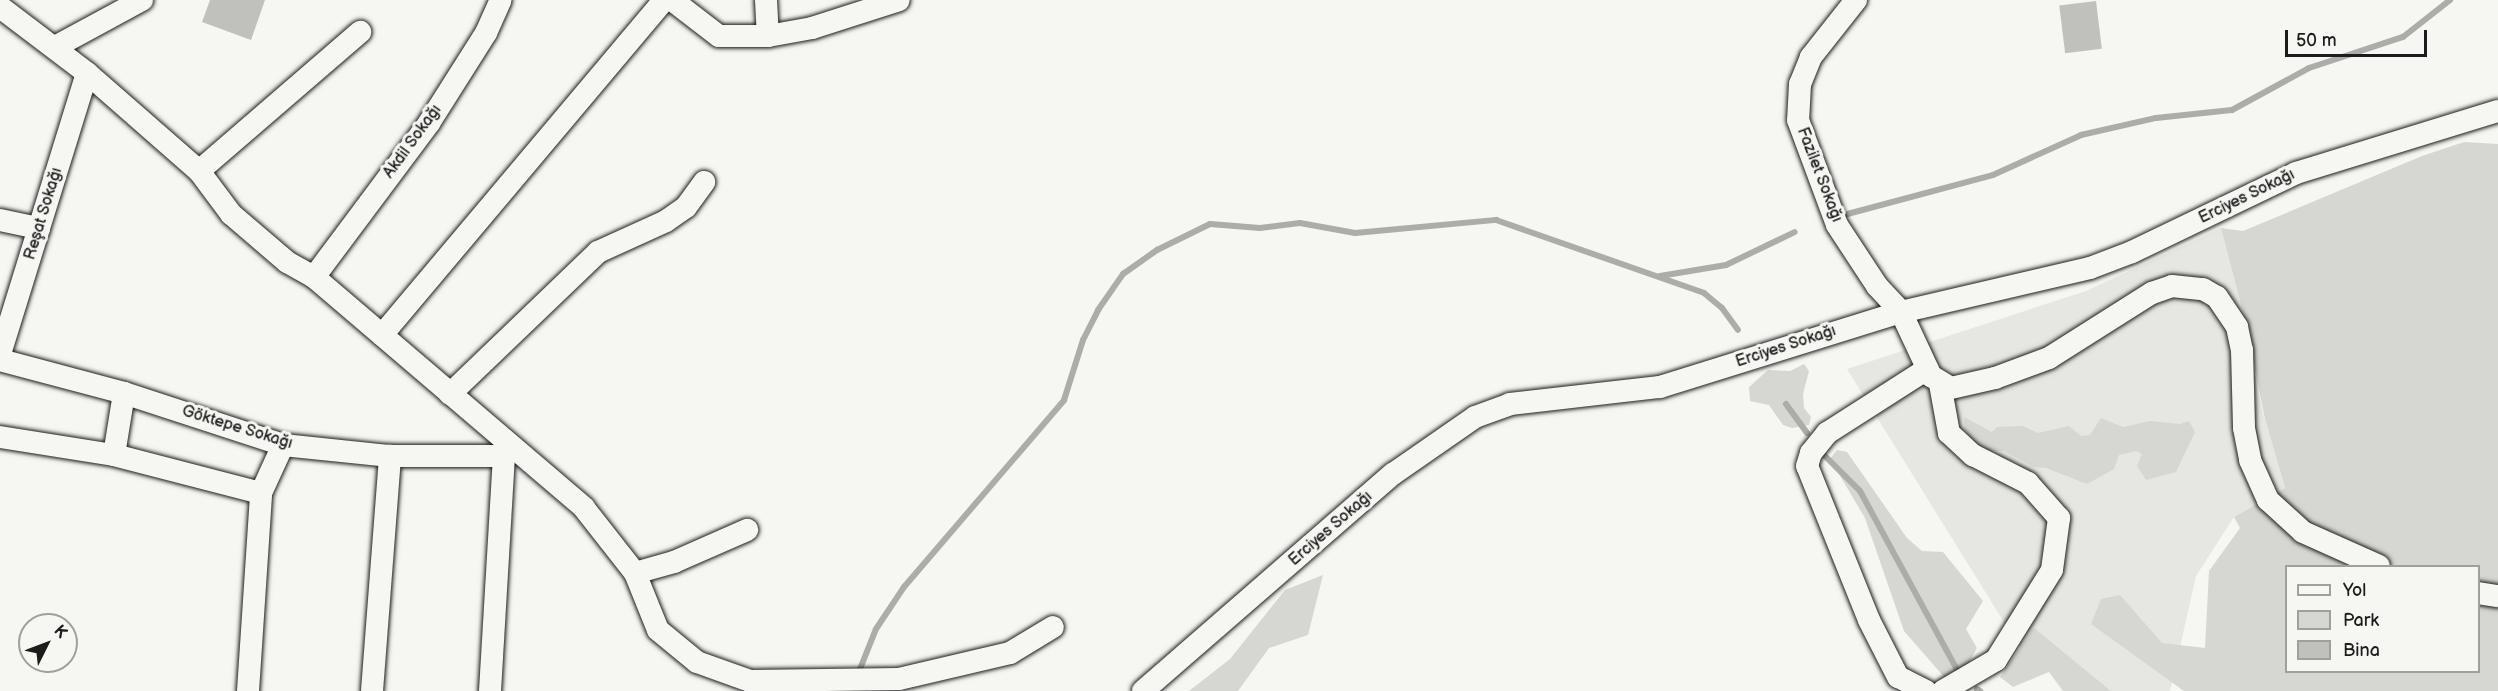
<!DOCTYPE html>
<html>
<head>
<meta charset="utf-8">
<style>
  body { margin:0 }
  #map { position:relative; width:2498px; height:691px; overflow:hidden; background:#f6f6f2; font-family:"Balsamiq Sans",sans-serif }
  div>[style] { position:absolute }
  .built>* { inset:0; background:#e6e6e2 }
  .green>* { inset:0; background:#d6d6d2 }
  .stream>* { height:6px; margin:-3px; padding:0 3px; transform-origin:3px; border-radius:3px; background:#acaca9 }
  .building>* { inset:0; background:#c0c0bd; transform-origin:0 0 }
  .roads { filter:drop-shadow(0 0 2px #1c1c1c) drop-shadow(0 0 2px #1c1c1c) }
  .minor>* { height:22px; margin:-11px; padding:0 11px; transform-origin:11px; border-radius:11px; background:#f6f6f2 }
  span { translate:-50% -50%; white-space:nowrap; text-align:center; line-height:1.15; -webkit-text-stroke:6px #f6f6f2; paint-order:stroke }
  .street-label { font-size:16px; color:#1c1c1c }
  .legend { position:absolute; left:2285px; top:565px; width:195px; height:108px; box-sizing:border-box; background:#f6f6f2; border:2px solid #9f9f9c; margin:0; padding:8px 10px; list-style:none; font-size:18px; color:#1c1c1c }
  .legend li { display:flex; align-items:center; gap:12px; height:30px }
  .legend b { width:30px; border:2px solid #9f9f9c }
  .north { position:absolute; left:18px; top:613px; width:60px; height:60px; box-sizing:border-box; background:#f6f6f2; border:2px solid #9f9f9c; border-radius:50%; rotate:48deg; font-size:16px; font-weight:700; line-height:24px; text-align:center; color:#1c1c1c }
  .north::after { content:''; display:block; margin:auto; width:21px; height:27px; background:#1c1c1c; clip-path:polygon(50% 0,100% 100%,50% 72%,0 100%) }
  .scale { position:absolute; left:2285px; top:30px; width:142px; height:27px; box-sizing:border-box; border:3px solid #1c1c1c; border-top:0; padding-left:8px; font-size:18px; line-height:21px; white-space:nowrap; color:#1c1c1c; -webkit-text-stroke:4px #f6f6f2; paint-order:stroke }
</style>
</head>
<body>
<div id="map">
  <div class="built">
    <i style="clip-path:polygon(2221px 228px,2245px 320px,2263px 413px,2285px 488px,2234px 517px,2196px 576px,2170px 691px,2107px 691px,2030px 664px,1847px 369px,2086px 291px)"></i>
  </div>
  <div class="green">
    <i style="clip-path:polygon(evenodd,2464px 142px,2498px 144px,2498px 691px,2184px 691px,2091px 624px,2101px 599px,2120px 595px,2162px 643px,2205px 648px,2209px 571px,2240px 528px,2234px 517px,2285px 488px,2265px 419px,2245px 320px,2221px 228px,2243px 231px,2422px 156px,2464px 142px,2286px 566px,2478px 566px,2478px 672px,2286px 672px,2286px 566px)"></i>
    <i style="clip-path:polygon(1804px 364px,1809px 371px,1803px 394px,1804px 408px,1811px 417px,1809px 425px,1792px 428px,1783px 425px,1769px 405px,1750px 401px,1749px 387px,1768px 370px,1790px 371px)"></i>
    <i style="clip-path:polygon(1964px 417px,1992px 432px,1997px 427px,2023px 426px,2038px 433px,2069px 426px,2081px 436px,2090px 435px,2101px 418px,2123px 427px,2150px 421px,2180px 424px,2189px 421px,2195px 432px,2176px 472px,2146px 480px,2137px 466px,2142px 454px,2136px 451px,2119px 455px,2114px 469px,2087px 484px,2046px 468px,2034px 467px,2004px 451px,1983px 451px,1965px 430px)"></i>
    <i style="clip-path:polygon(1837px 450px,1847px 452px,1907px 538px,1922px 551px,1943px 552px,1983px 601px,1966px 629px,1977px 648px,1963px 673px,1945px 678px,1904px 631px,1865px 518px,1830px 459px)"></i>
    <i style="clip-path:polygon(1323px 575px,1308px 635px,1269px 648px,1238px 691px,1189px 691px,1230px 659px,1285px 590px)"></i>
    <i style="clip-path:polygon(2034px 628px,2111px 691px,2063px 691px,2049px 672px,2013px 687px,2000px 677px)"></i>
  </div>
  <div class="stream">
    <i style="left:1840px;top:216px;width:158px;rotate:-15deg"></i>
    <i style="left:1993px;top:175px;width:97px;rotate:-24.4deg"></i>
    <i style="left:2081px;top:135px;width:77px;rotate:-12.8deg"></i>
    <i style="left:2156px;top:118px;width:76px;rotate:-6deg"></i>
    <i style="left:2232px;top:110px;width:88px;rotate:-28.6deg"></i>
    <i style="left:2309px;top:68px;width:99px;rotate:-18.3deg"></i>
    <i style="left:2403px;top:37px;width:60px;rotate:-38.2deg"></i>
    <i style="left:1660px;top:276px;width:67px;rotate:-9.5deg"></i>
    <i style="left:1726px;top:265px;width:76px;rotate:-25.6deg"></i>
    <i style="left:1786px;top:404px;width:36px;rotate:54deg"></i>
    <i style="left:1821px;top:452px;width:55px;rotate:45deg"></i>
    <i style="left:1860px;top:491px;width:207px;rotate:61.5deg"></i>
    <i style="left:858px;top:674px;width:48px;rotate:-68.2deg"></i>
    <i style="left:876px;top:629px;width:50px;rotate:-56.3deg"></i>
    <i style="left:904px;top:587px;width:246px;rotate:-49.4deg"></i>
    <i style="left:1064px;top:400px;width:63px;rotate:-72.4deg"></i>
    <i style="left:1083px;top:340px;width:34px;rotate:-63deg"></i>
    <i style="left:1098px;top:310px;width:44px;rotate:-55.2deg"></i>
    <i style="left:1123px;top:274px;width:42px;rotate:-35.2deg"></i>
    <i style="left:1157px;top:250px;width:59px;rotate:-26.1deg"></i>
    <i style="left:1210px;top:224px;width:50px;rotate:4.6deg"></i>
    <i style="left:1260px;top:228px;width:40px;rotate:-7.1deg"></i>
    <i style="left:1300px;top:223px;width:56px;rotate:10.3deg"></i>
    <i style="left:1355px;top:233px;width:142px;rotate:-5.3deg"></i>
    <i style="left:1496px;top:220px;width:220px;rotate:19.3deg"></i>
    <i style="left:1704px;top:293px;width:23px;rotate:40deg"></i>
    <i style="left:1722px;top:308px;width:27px;rotate:54deg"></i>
    <i style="left:1977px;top:689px;width:4px;rotate:34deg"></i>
  </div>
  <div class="building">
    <i style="clip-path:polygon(210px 0,265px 0,251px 40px,202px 22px)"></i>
    <i style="left:2096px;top:1px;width:48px;height:37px;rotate:83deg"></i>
  </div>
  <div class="roads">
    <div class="minor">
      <i style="left:672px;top:0;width:59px;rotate:37.5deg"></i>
      <i style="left:719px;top:36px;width:49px"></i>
      <i style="left:768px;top:36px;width:45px;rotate:-10.3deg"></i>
      <i style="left:812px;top:28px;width:91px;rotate:-17.8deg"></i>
      <i style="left:766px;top:0;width:36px;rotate:87deg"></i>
      <i style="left:1856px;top:0;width:73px;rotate:128.3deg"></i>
      <i style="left:1811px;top:57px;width:29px;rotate:112deg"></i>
      <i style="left:1800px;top:84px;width:36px;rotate:93deg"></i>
      <i style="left:1798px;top:120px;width:112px;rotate:69.6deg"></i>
      <i style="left:1837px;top:225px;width:73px;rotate:56.7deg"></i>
      <i style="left:1877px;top:286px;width:35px;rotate:47deg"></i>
      <i style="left:1901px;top:312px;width:71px;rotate:64.9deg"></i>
      <i style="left:1931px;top:376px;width:23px;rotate:31deg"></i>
      <i style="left:1951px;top:388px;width:45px;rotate:-12.8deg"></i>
      <i style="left:1995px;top:378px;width:58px;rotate:-20.3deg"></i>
      <i style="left:2049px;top:358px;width:122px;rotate:-32.3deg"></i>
      <i style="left:2152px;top:293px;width:21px;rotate:-19deg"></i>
      <i style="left:2172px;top:286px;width:31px;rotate:6deg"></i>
      <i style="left:2203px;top:289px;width:16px;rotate:30deg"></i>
      <i style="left:2217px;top:297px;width:36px;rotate:56deg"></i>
      <i style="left:2237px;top:327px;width:24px;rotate:78deg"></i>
      <i style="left:2242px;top:350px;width:78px;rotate:88.5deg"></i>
      <i style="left:2244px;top:428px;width:33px;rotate:79deg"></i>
      <i style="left:2250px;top:460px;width:44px;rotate:65.8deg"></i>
      <i style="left:2268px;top:500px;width:47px;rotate:42.4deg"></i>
      <i style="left:2303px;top:532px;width:83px;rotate:24.1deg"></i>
      <i style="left:0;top:7px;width:109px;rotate:37.2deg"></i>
      <i style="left:87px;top:73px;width:149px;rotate:41.2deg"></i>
      <i style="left:199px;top:171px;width:54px;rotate:53.3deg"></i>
      <i style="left:231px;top:214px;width:74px;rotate:40.6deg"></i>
      <i style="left:287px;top:262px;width:31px;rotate:29deg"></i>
      <i style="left:314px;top:277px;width:355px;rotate:40.5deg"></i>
      <i style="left:584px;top:508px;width:83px;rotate:51.9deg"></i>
      <i style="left:635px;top:573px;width:61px;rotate:68deg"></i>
      <i style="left:658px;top:630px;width:50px;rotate:39.4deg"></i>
      <i style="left:697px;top:662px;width:56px;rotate:19.7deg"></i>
      <i style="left:750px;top:681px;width:149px;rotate:-0.8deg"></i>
      <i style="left:899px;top:679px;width:114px;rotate:-13.2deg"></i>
      <i style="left:1010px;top:653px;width:50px;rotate:-31.2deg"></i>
      <i style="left:55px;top:47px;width:99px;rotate:-28.4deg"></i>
      <i style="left:199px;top:171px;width:213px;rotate:-40.8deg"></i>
      <i style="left:0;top:220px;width:40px;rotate:12deg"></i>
      <i style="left:314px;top:277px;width:192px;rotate:-53.2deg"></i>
      <i style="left:429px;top:123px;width:107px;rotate:-57.7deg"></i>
      <i style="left:486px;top:33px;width:36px;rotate:-66deg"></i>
      <i style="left:382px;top:335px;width:438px;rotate:-49.9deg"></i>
      <i style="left:0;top:354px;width:294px;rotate:-72.8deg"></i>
      <i style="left:0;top:360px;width:128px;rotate:14.9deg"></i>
      <i style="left:124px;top:393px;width:167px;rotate:18.1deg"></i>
      <i style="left:283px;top:445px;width:108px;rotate:5.9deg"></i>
      <i style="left:390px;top:456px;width:114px"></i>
      <i style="left:504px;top:456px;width:12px;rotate:-48deg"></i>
      <i style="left:1940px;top:384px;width:50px;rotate:79.6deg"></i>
      <i style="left:1949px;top:433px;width:33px;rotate:43deg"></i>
      <i style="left:1973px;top:455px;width:62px;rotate:27deg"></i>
      <i style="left:2028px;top:483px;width:47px;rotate:48.5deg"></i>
      <i style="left:2059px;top:518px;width:52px;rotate:97.7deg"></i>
      <i style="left:2052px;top:570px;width:106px;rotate:121.9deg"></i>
      <i style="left:1996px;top:660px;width:61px;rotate:149.7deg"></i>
      <i style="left:450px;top:394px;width:205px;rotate:-43.8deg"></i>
      <i style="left:598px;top:252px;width:75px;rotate:-24.5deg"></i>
      <i style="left:666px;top:221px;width:24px;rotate:-35deg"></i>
      <i style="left:686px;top:207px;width:31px;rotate:-54deg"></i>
      <i style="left:0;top:437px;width:115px;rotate:9deg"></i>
      <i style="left:114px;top:455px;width:152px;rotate:14.5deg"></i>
      <i style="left:114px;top:455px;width:63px;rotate:-80.8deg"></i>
      <i style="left:635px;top:573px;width:41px;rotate:-15.8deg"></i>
      <i style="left:674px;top:562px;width:80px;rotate:-23.7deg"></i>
      <i style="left:2478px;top:593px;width:20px;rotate:9deg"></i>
      <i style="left:248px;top:691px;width:198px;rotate:-86.2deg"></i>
      <i style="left:261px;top:493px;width:53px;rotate:-65.4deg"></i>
      <i style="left:372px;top:691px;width:236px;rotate:-85.6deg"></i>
      <i style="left:490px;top:691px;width:235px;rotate:-86.6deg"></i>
      <i style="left:1143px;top:691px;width:331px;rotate:-41deg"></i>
      <i style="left:1393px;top:474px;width:100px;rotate:-34.8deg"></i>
      <i style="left:1475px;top:417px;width:37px;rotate:-20deg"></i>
      <i style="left:1510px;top:404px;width:151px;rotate:-6.5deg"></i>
      <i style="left:1660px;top:387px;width:252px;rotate:-17.3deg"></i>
      <i style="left:1901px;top:312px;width:194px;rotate:-13.1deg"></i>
      <i style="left:2090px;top:268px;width:45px;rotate:-20.9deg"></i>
      <i style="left:2132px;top:252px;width:182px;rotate:-25.7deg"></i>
      <i style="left:2296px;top:173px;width:211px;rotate:-17.1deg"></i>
      <i style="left:1926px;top:691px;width:31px;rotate:-153deg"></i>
      <i style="left:1898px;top:677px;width:64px;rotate:-117deg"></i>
      <i style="left:1869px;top:620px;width:166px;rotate:-111.9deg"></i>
      <i style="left:1807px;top:466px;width:14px;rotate:-73deg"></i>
      <i style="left:1811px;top:453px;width:26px;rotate:-51deg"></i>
      <i style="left:1827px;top:433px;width:119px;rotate:-32.6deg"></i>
    </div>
  </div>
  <div class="street-label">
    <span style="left:413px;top:142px;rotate:-54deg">Akdil Sokağı</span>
    <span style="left:1819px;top:175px;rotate:69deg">Fazilet Sokağı</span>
    <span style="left:2247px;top:197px;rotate:-26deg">Erciyes Sokağı</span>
    <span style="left:44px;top:214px;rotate:-73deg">Reşat Sokağı</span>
    <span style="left:1786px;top:347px;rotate:-18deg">Erciyes Sokağı</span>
    <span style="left:237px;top:428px;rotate:17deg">Göktepe Sokağı</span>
    <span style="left:1331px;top:529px;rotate:-41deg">Erciyes Sokağı</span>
  </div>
  <ul class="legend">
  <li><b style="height:8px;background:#f6f6f2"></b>Yol</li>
  <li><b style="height:16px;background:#d6d6d2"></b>Park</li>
  <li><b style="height:16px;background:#c0c0bd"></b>Bina</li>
  </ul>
  <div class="north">K</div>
  <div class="scale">50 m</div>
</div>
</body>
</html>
